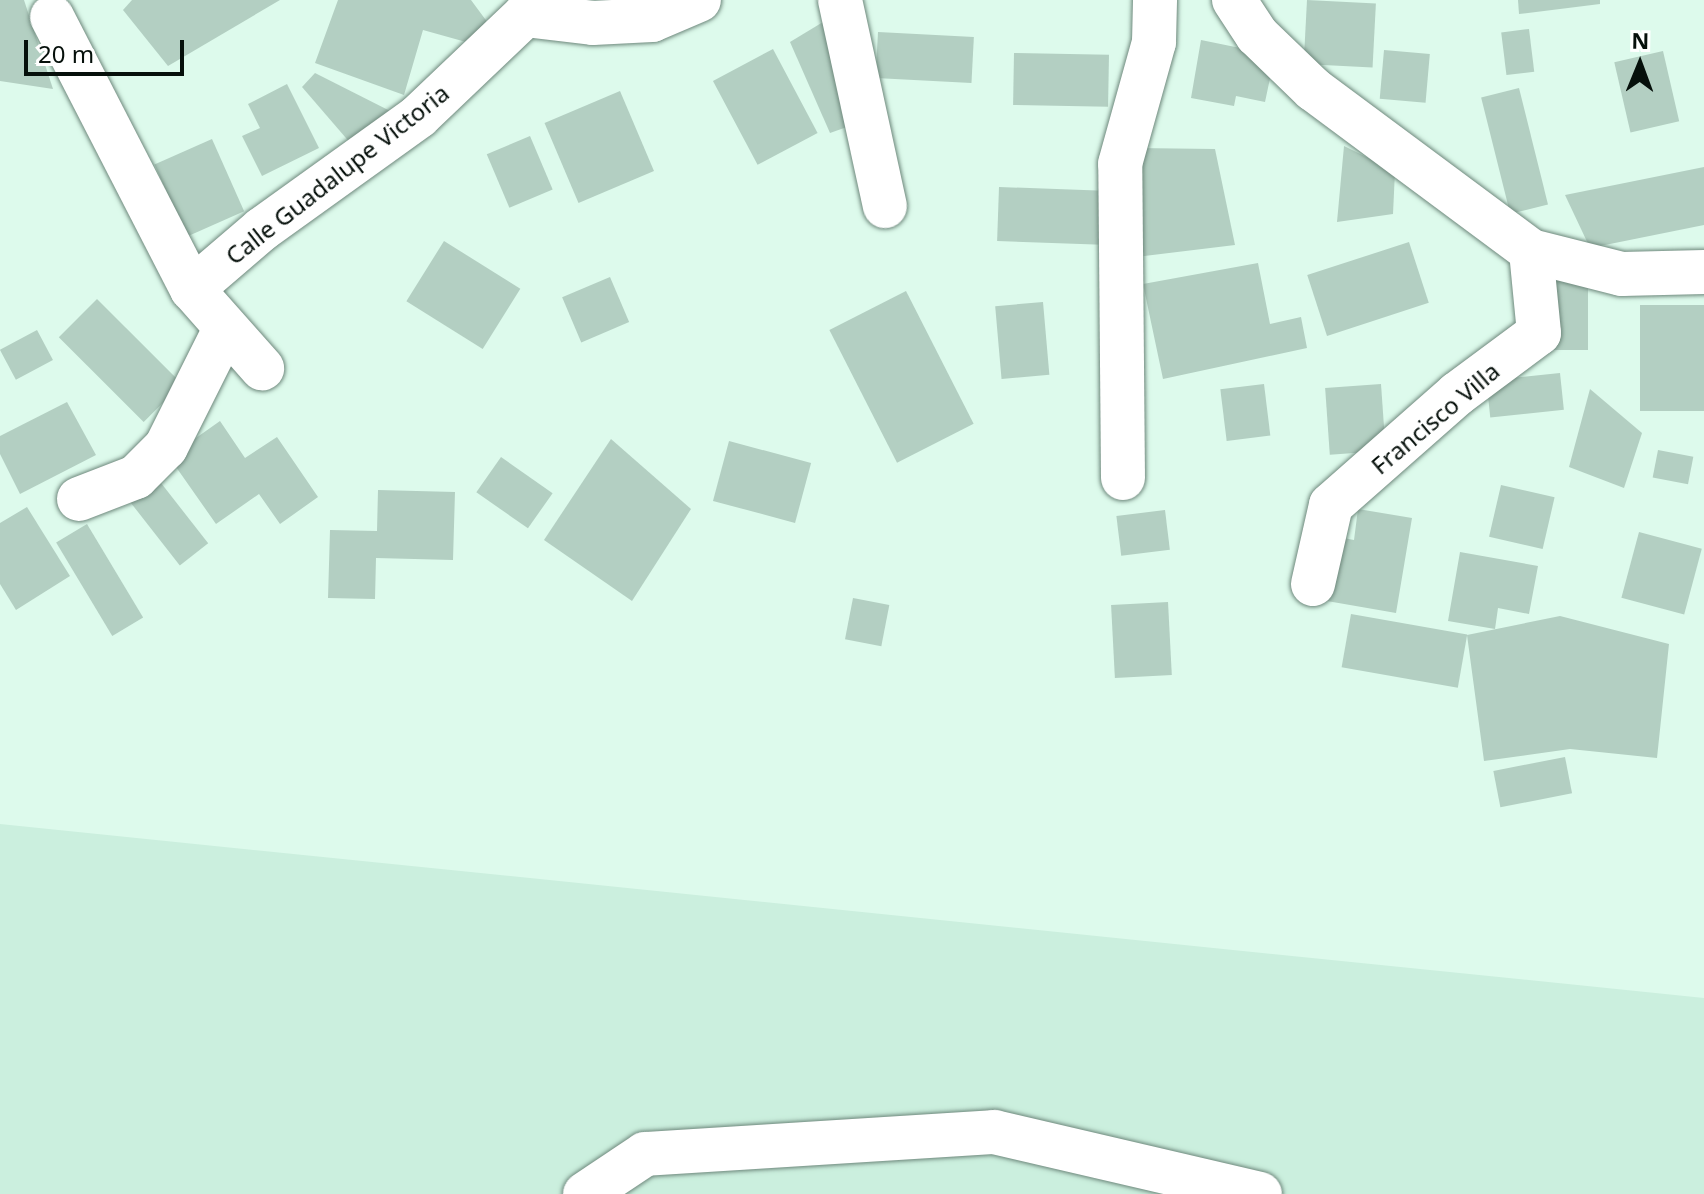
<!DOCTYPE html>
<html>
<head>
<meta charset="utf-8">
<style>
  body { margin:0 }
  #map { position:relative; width:1704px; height:1194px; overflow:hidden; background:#ddfaec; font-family:"Noto Sans",sans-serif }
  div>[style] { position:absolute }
  .built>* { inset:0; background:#cbefde }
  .building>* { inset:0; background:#b3cfc2; transform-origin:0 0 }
  .roads { filter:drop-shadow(0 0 2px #6e887c) drop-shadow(0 0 2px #6e887c) }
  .minor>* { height:44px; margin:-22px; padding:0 22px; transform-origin:22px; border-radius:22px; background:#fff }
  span { translate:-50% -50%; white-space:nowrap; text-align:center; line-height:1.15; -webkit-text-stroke:7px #fff; paint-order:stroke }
  .street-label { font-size:24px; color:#06100b }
  .north { position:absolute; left:1600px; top:24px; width:80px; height:80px; -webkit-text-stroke:6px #fff; paint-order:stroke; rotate:1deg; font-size:22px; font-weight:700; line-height:32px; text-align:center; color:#06100b }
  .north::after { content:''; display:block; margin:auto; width:28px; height:36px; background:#06100b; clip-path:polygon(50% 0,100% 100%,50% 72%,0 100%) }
  .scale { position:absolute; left:24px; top:40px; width:160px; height:36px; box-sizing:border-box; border:4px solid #06100b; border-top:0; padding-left:10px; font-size:24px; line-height:28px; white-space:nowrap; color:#06100b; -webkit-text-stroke:6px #fff; paint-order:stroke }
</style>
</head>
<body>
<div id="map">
  <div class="built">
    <i style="clip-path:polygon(0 824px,1704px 998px,1704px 1194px,0 1194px)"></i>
  </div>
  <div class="building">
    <i style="clip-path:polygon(0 0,24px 0,53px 89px,0 81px)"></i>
    <i style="clip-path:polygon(132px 0,280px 0,168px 66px,123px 10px)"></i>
    <i style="clip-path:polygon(338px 0,471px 0,488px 23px,466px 42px,423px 30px,404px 95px,315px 63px)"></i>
    <i style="left:1307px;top:0;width:69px;height:64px;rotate:3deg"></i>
    <i style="clip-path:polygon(1518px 0,1600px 0,1600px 4px,1519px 14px)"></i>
    <i style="clip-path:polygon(828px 19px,861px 122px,830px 133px,790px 42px)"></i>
    <i style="left:1529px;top:29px;width:43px;height:28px;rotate:83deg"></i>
    <i style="left:878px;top:32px;width:96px;height:46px;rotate:3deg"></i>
    <i style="clip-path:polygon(1201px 40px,1275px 55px,1265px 102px,1236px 96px,1234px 106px,1191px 98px)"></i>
    <i style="left:773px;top:49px;width:95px;height:68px;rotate:62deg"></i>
    <i style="left:1384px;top:50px;width:46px;height:49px;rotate:5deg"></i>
    <i style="left:1663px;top:51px;width:72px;height:50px;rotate:77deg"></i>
    <i style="left:1014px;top:53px;width:95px;height:52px;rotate:1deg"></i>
    <i style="clip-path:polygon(315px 73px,402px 117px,358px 152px,302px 87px)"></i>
    <i style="clip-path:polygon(287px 84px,319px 148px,262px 176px,242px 136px,260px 128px,248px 104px)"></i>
    <i style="left:1519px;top:88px;width:120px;height:39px;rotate:76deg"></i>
    <i style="left:620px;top:91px;width:87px;height:82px;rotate:67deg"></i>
    <i style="left:530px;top:136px;width:58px;height:47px;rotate:67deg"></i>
    <i style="left:212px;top:139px;width:79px;height:63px;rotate:66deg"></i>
    <i style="clip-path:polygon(1344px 146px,1395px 171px,1393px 214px,1337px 222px)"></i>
    <i style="clip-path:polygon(1136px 148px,1215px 149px,1235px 245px,1136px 257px)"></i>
    <i style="clip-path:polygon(1704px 167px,1704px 225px,1590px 248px,1565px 195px)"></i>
    <i style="left:999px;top:187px;width:105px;height:54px;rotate:2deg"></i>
    <i style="left:444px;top:241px;width:90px;height:71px;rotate:32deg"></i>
    <i style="left:1409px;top:242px;width:64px;height:107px;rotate:72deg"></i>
    <i style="clip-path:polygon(1258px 263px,1270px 324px,1301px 317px,1307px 348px,1163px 379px,1143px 284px)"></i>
    <i style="left:610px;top:277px;width:49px;height:52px;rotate:67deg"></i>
    <i style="left:1588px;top:280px;width:70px;height:35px;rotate:90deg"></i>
    <i style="left:906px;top:291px;width:149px;height:86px;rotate:63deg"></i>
    <i style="left:97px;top:299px;width:120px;height:54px;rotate:45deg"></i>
    <i style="left:1043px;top:302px;width:73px;height:48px;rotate:85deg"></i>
    <i style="left:1704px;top:305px;width:106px;height:64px;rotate:90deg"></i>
    <i style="left:37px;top:330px;width:34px;height:42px;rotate:62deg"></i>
    <i style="left:1560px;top:373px;width:37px;height:74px;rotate:84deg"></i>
    <i style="left:1264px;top:384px;width:52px;height:44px;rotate:83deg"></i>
    <i style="left:1381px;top:384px;width:67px;height:56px;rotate:86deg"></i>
    <i style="clip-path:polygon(1590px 389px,1642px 433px,1624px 488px,1569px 467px)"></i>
    <i style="clip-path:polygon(67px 402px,96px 455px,20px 494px,0 454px,0 436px)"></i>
    <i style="clip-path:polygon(220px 421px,245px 458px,277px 437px,318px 497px,280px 524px,259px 494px,216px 524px,169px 457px)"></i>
    <i style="clip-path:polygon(611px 439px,691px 509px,632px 601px,544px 540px)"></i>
    <i style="left:729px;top:441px;width:85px;height:62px;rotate:15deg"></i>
    <i style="left:1658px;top:450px;width:36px;height:28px;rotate:11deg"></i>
    <i style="left:501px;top:457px;width:63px;height:43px;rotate:35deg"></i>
    <i style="left:154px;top:474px;width:88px;height:36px;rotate:52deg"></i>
    <i style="left:1501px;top:485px;width:55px;height:53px;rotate:13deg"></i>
    <i style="clip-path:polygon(378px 490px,455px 492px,453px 560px,376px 558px,375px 599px,328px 598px,330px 530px,377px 531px)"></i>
    <i style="clip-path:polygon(27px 507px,70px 576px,16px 610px,0 584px,0 523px)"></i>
    <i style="clip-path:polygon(1358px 509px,1412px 518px,1396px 613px,1327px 601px,1338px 537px,1354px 540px)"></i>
    <i style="left:1165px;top:510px;width:40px;height:49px;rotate:83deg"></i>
    <i style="left:87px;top:524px;width:109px;height:36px;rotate:59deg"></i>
    <i style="left:1639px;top:532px;width:65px;height:68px;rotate:15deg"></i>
    <i style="clip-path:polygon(1460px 552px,1538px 566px,1529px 614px,1498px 608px,1495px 629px,1448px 621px)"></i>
    <i style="left:853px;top:598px;width:37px;height:42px;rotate:11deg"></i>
    <i style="left:1168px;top:602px;width:73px;height:57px;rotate:87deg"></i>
    <i style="left:1351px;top:614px;width:118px;height:54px;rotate:10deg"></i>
    <i style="clip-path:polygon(1560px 616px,1669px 644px,1657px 758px,1570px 749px,1484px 761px,1467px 635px)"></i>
    <i style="left:1565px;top:757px;width:37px;height:73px;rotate:79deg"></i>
  </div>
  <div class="roads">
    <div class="minor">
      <i style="left:840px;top:0;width:211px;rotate:77.7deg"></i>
      <i style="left:1234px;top:0;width:42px;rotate:56.7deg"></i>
      <i style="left:1257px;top:35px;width:78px;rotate:44deg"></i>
      <i style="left:1313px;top:89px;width:272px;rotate:36.6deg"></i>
      <i style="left:1531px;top:251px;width:94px;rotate:14.2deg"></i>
      <i style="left:1622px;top:274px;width:82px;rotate:-1.4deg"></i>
      <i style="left:52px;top:17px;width:306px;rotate:62.8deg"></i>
      <i style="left:192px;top:289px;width:106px;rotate:48.5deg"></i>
      <i style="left:192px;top:289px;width:92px;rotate:-40.6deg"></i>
      <i style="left:262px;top:229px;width:193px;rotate:-35.7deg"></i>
      <i style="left:419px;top:116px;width:146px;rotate:-43.6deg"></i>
      <i style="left:525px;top:15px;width:68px;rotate:6.7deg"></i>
      <i style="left:593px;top:23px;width:59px;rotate:-2.9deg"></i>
      <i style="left:652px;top:20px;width:51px;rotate:-23.1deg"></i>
      <i style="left:1123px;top:478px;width:314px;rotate:-90.5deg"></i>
      <i style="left:1120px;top:164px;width:127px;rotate:-74.4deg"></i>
      <i style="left:1154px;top:42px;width:42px;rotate:-88.6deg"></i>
      <i style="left:79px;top:499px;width:61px;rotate:-21.1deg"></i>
      <i style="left:136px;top:477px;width:42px;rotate:-45deg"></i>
      <i style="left:166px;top:447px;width:132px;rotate:-63.4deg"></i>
      <i style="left:1313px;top:584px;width:81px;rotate:-77.2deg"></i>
      <i style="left:1331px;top:505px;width:168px;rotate:-41.4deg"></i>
      <i style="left:1457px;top:394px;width:102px;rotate:-36.6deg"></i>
      <i style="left:1539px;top:333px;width:82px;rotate:-95.6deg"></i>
      <i style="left:585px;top:1194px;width:72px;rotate:-33.7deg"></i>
      <i style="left:645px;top:1154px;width:350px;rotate:-3.6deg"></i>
      <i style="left:994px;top:1132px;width:273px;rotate:13.1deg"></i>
    </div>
  </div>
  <div class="street-label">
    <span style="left:337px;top:174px;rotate:-38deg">Calle Guadalupe Victoria</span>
    <span style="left:1435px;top:418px;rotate:-40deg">Francisco Villa</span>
  </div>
  <div class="north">N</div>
  <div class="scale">20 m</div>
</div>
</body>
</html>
